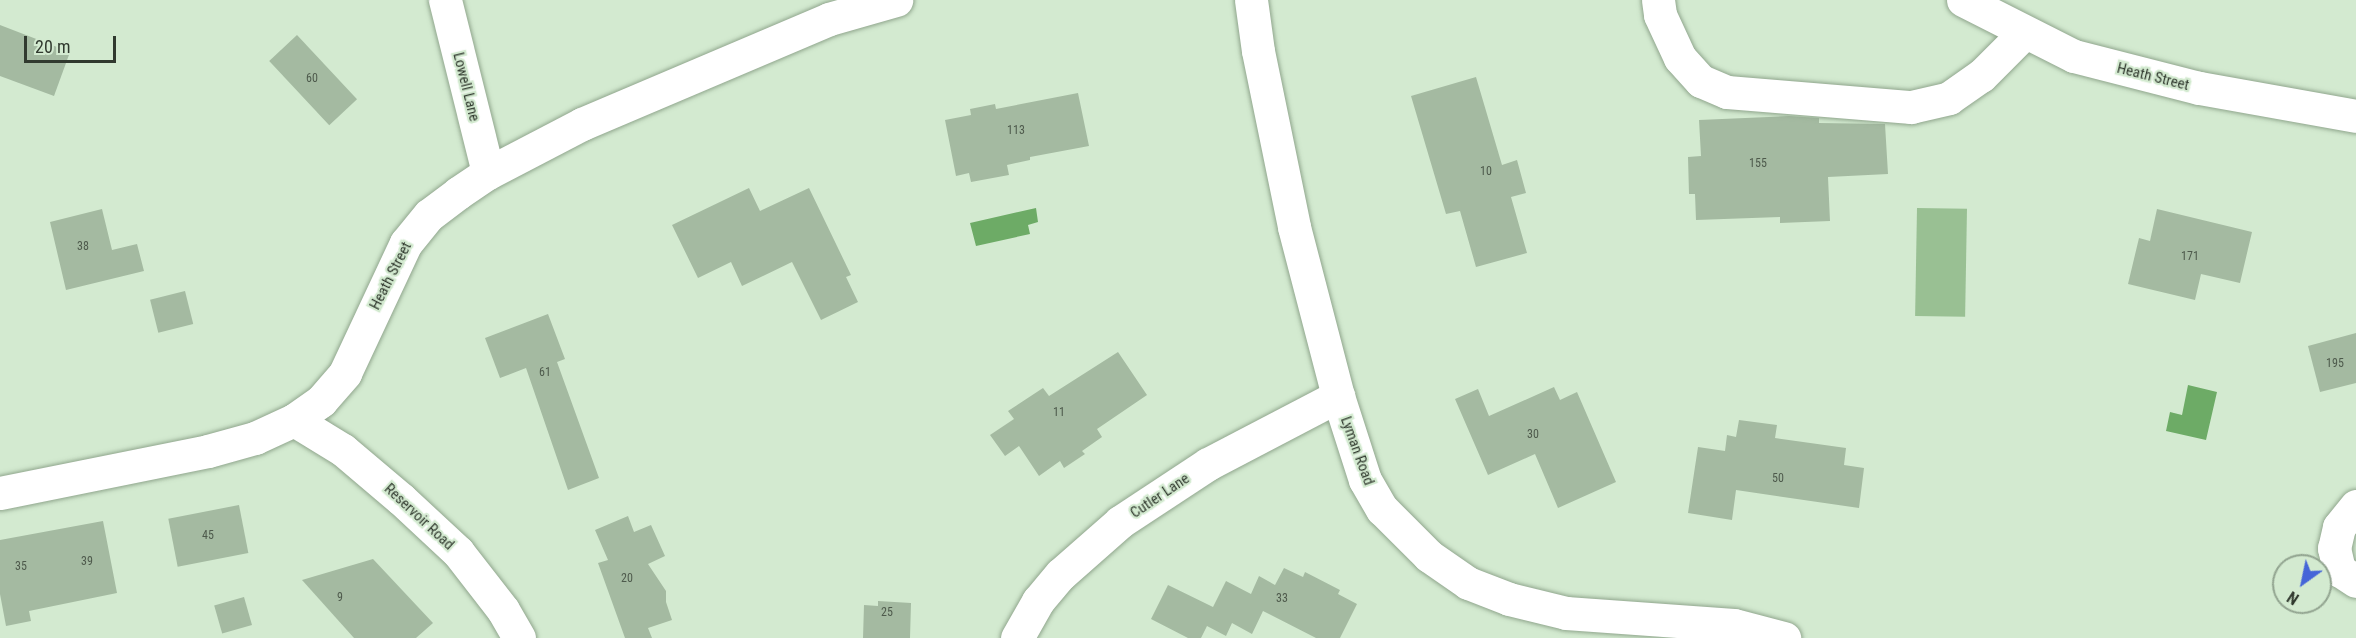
<!DOCTYPE html>
<html>
<head>
<meta charset="utf-8">
<style>
  body { margin:0 }
  #map { position:relative; width:2356px; height:638px; overflow:hidden; background:#d3ead0; font-family:"Roboto Condensed",sans-serif }
  div>[style] { position:absolute }
  .green>* { inset:0; background:#99c093; transform-origin:0 0 }
  .water>* { inset:0; background:#6dab66 }
  .building>* { inset:0; background:#a4baa1; transform-origin:0 0 }
  .roads { filter:drop-shadow(0 0 2px #90a68d) drop-shadow(0 0 2px #90a68d) }
  .minor>* { height:33px; margin:-16.5px; padding:0 16.5px; transform-origin:16.5px; border-radius:16.5px; background:#fff }
  span { translate:-50% -50%; white-space:nowrap; text-align:center; line-height:1.15; -webkit-text-stroke:4.5px #d3ead0; paint-order:stroke }
  .number-label { font-size:12px; color:#4e5a4c }
  .number-label span { -webkit-text-stroke-width:0 }
  .street-label { font-size:15px; color:#313a2f }
  .north { position:absolute; left:2272px; top:554px; width:60px; height:60px; box-sizing:border-box; background:#d3ead0; border:2px solid #92a490; border-radius:50%; rotate:213deg; font-size:16px; font-weight:700; line-height:24px; text-align:center; color:#313a2f }
  .north::after { content:''; display:block; margin:auto; width:21px; height:27px; background:#4565d8; clip-path:polygon(50% 0,100% 100%,50% 72%,0 100%) }
  .scale { position:absolute; left:24px; top:36px; width:92px; height:27px; box-sizing:border-box; border:3px solid #313a2f; border-top:0; padding-left:8px; font-size:18px; line-height:21px; white-space:nowrap; color:#313a2f; -webkit-text-stroke:4px #d3ead0; paint-order:stroke }
</style>
</head>
<body>
<div id="map">
  <div class="green">
    <i style="left:1917px;top:208px;width:50px;height:108px;rotate:1deg"></i>
  </div>
  <div class="water">
    <i style="clip-path:polygon(1036px 208px,1038px 222px,1028px 225px,1030px 234px,976px 246px,970px 223px)"></i>
    <i style="clip-path:polygon(2188px 385px,2217px 392px,2206px 440px,2166px 431px,2170px 412px,2182px 415px)"></i>
  </div>
  <div class="building">
    <i style="clip-path:polygon(0 25px,70px 52px,54px 96px,0 76px)"></i>
    <i style="left:297px;top:35px;width:88px;height:38px;rotate:47deg"></i>
    <i style="clip-path:polygon(1476px 77px,1502px 165px,1517px 160px,1526px 193px,1511px 197px,1527px 253px,1476px 267px,1460px 211px,1446px 214px,1411px 96px)"></i>
    <i style="clip-path:polygon(1078px 93px,1089px 146px,1030px 157px,1030px 160px,1007px 165px,1009px 175px,971px 182px,969px 173px,956px 176px,945px 120px,971px 115px,970px 109px,995px 104px,996px 109px)"></i>
    <i style="clip-path:polygon(1789px 116px,1819px 118px,1819px 123px,1885px 124px,1888px 174px,1828px 177px,1830px 221px,1780px 223px,1780px 217px,1696px 220px,1695px 194px,1689px 194px,1688px 157px,1701px 156px,1699px 120px)"></i>
    <i style="clip-path:polygon(749px 188px,760px 211px,809px 188px,851px 275px,846px 277px,858px 302px,821px 320px,792px 262px,742px 286px,731px 262px,698px 278px,672px 225px)"></i>
    <i style="clip-path:polygon(102px 209px,112px 250px,137px 244px,144px 271px,66px 290px,50px 222px)"></i>
    <i style="clip-path:polygon(2157px 209px,2252px 232px,2240px 283px,2201px 274px,2195px 300px,2128px 284px,2139px 238px,2150px 241px)"></i>
    <i style="left:185px;top:291px;width:34px;height:36px;rotate:76deg"></i>
    <i style="clip-path:polygon(548px 314px,565px 359px,557px 362px,599px 478px,568px 490px,526px 368px,500px 378px,485px 338px)"></i>
    <i style="clip-path:polygon(2356px 333px,2356px 383px,2320px 392px,2308px 346px)"></i>
    <i style="clip-path:polygon(1118px 352px,1147px 395px,1097px 429px,1102px 437px,1082px 451px,1085px 454px,1064px 468px,1060px 461px,1039px 476px,1019px 446px,1005px 456px,990px 435px,1014px 419px,1008px 411px,1043px 388px,1049px 396px)"></i>
    <i style="clip-path:polygon(1554px 387px,1560px 400px,1577px 392px,1616px 482px,1558px 508px,1535px 454px,1488px 475px,1455px 399px,1478px 389px,1489px 416px)"></i>
    <i style="clip-path:polygon(1739px 420px,1777px 425px,1775px 438px,1846px 448px,1844px 465px,1864px 468px,1859px 508px,1736px 490px,1732px 520px,1688px 513px,1698px 447px,1725px 451px,1727px 435px,1736px 437px)"></i>
    <i style="left:239px;top:505px;width:49px;height:72px;rotate:79deg"></i>
    <i style="clip-path:polygon(628px 516px,634px 532px,651px 525px,665px 556px,648px 564px,666px 591px,666px 602px,672px 620px,648px 628px,652px 638px,625px 638px,598px 563px,608px 560px,595px 530px)"></i>
    <i style="clip-path:polygon(103px 521px,117px 593px,29px 611px,31px 621px,6px 626px,0 594px,0 540px)"></i>
    <i style="clip-path:polygon(373px 559px,433px 623px,416px 638px,354px 638px,302px 580px)"></i>
    <i style="clip-path:polygon(1284px 568px,1303px 577px,1305px 572px,1340px 590px,1338px 594px,1357px 604px,1340px 638px,1316px 638px,1263px 611px,1252px 634px,1232px 623px,1226px 636px,1207px 626px,1201px 638px,1188px 638px,1151px 619px,1168px 585px,1213px 607px,1226px 581px,1251px 594px,1259px 576px,1275px 585px)"></i>
    <i style="left:244px;top:597px;width:29px;height:31px;rotate:74deg"></i>
    <i style="clip-path:polygon(878px 601px,911px 603px,910px 638px,863px 638px,864px 605px,878px 606px)"></i>
  </div>
  <div class="roads">
    <div class="minor">
      <i style="left:445px;top:0;width:178px;rotate:76deg"></i>
      <i style="left:1251px;top:0;width:51px;rotate:82.2deg"></i>
      <i style="left:1258px;top:51px;width:180px;rotate:78.4deg"></i>
      <i style="left:1294px;top:227px;width:175px;rotate:75.4deg"></i>
      <i style="left:1338px;top:396px;width:88px;rotate:72.2deg"></i>
      <i style="left:1365px;top:480px;width:34px;rotate:60deg"></i>
      <i style="left:1382px;top:509px;width:66px;rotate:45deg"></i>
      <i style="left:1429px;top:556px;width:47px;rotate:34.7deg"></i>
      <i style="left:1468px;top:583px;width:44px;rotate:21.3deg"></i>
      <i style="left:1509px;top:599px;width:59px;rotate:13.8deg"></i>
      <i style="left:1566px;top:613px;width:168px;rotate:4.1deg"></i>
      <i style="left:1734px;top:625px;width:52px;rotate:14.6deg"></i>
      <i style="left:1658px;top:0;width:15px;rotate:82deg"></i>
      <i style="left:1660px;top:15px;width:47px;rotate:65.1deg"></i>
      <i style="left:1680px;top:58px;width:31px;rotate:48deg"></i>
      <i style="left:1701px;top:81px;width:28px;rotate:23deg"></i>
      <i style="left:1727px;top:92px;width:185px;rotate:4.7deg"></i>
      <i style="left:1911px;top:107px;width:39px;rotate:-13deg"></i>
      <i style="left:1949px;top:98px;width:39px;rotate:-35deg"></i>
      <i style="left:1981px;top:76px;width:62px;rotate:-45deg"></i>
      <i style="left:1963px;top:0;width:124px;rotate:26.8deg"></i>
      <i style="left:2074px;top:56px;width:129px;rotate:14.4deg"></i>
      <i style="left:2199px;top:88px;width:159px;rotate:10.1deg"></i>
      <i style="left:294px;top:420px;width:57px;rotate:31.5deg"></i>
      <i style="left:343px;top:450px;width:76px;rotate:40.2deg"></i>
      <i style="left:401px;top:499px;width:78px;rotate:42.9deg"></i>
      <i style="left:458px;top:552px;width:73px;rotate:52.2deg"></i>
      <i style="left:503px;top:610px;width:32px;rotate:60deg"></i>
      <i style="left:0;top:493px;width:212px;rotate:-11.4deg"></i>
      <i style="left:208px;top:451px;width:49px;rotate:-15.5deg"></i>
      <i style="left:255px;top:438px;width:43px;rotate:-24.8deg"></i>
      <i style="left:294px;top:420px;width:33px;rotate:-35deg"></i>
      <i style="left:321px;top:401px;width:37px;rotate:-49deg"></i>
      <i style="left:345px;top:373px;width:144px;rotate:-64.9deg"></i>
      <i style="left:406px;top:243px;width:36px;rotate:-51deg"></i>
      <i style="left:429px;top:215px;width:36px;rotate:-37deg"></i>
      <i style="left:458px;top:193px;width:36px;rotate:-34deg"></i>
      <i style="left:488px;top:173px;width:106px;rotate:-27.5deg"></i>
      <i style="left:582px;top:124px;width:268px;rotate:-23deg"></i>
      <i style="left:829px;top:19px;width:70px;rotate:-15.8deg"></i>
      <i style="left:2356px;top:506px;width:27px;rotate:129deg"></i>
      <i style="left:2339px;top:527px;width:22px;rotate:103deg"></i>
      <i style="left:2334px;top:548px;width:23px;rotate:77deg"></i>
      <i style="left:2339px;top:570px;width:20px;rotate:33deg"></i>
      <i style="left:1017px;top:638px;width:43px;rotate:-60.4deg"></i>
      <i style="left:1038px;top:601px;width:35px;rotate:-50deg"></i>
      <i style="left:1061px;top:574px;width:79px;rotate:-41.4deg"></i>
      <i style="left:1120px;top:522px;width:105px;rotate:-33.4deg"></i>
      <i style="left:1208px;top:464px;width:147px;rotate:-27.6deg"></i>
    </div>
  </div>
  <div class="number-label">
    <span style="left:312px;top:79px">60</span>
    <span style="left:1016px;top:131px">113</span>
    <span style="left:1758px;top:164px">155</span>
    <span style="left:1486px;top:172px">10</span>
    <span style="left:83px;top:247px">38</span>
    <span style="left:2190px;top:257px">171</span>
    <span style="left:2335px;top:364px">195</span>
    <span style="left:545px;top:373px">61</span>
    <span style="left:1059px;top:413px">11</span>
    <span style="left:1533px;top:435px">30</span>
    <span style="left:1778px;top:479px">50</span>
    <span style="left:208px;top:536px">45</span>
    <span style="left:87px;top:562px">39</span>
    <span style="left:21px;top:567px">35</span>
    <span style="left:627px;top:579px">20</span>
    <span style="left:340px;top:598px">9</span>
    <span style="left:1282px;top:599px">33</span>
    <span style="left:887px;top:613px">25</span>
  </div>
  <div class="street-label">
    <span style="left:2153px;top:77px;rotate:14deg">Heath Street</span>
    <span style="left:466px;top:87px;rotate:76deg">Lowell Lane</span>
    <span style="left:391px;top:276px;rotate:-63deg">Heath Street</span>
    <span style="left:1357px;top:451px;rotate:70deg">Lyman Road</span>
    <span style="left:1160px;top:496px;rotate:-34deg">Cutler Lane</span>
    <span style="left:419px;top:517px;rotate:43deg">Reservoir Road</span>
  </div>
  <div class="north">N</div>
  <div class="scale">20 m</div>
</div>
</body>
</html>
